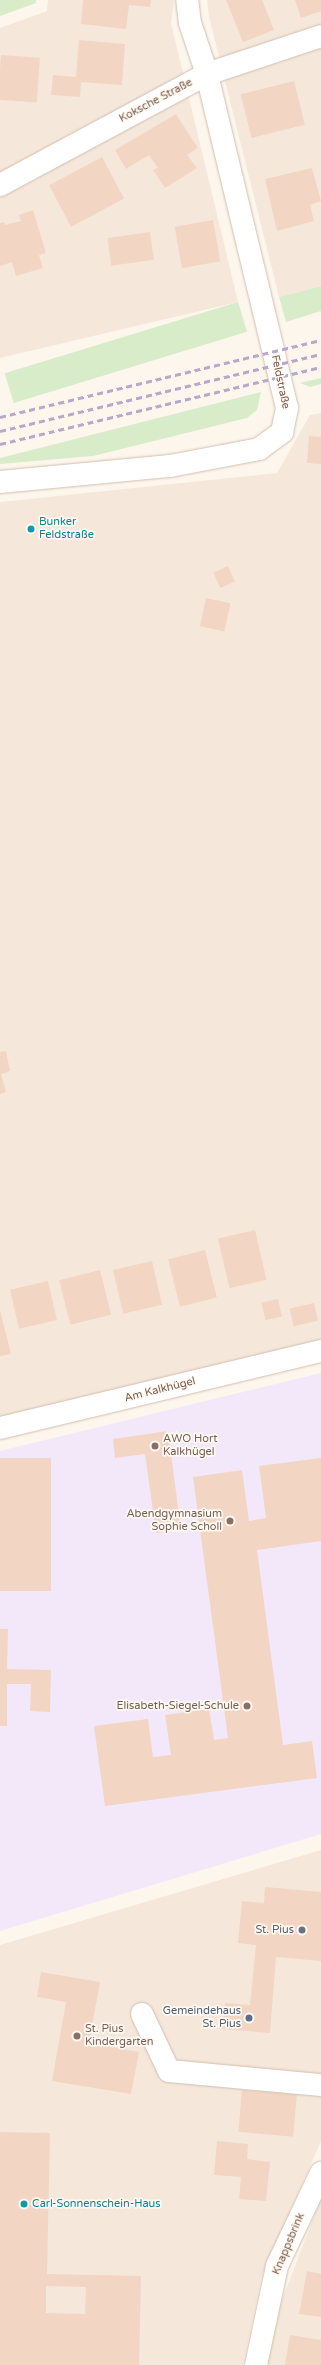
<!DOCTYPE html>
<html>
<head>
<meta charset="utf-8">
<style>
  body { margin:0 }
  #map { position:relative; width:321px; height:2365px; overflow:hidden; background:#fdf6ec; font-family:"Varela Round",sans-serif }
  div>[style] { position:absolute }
  .residential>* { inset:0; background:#f5e8da }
  .education>* { inset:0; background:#f3e8fa }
  .green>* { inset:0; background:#d8ecc9; transform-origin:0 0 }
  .building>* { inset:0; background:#f3d5c3; transform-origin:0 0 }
  .roads { filter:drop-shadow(0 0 1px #d1beb0) drop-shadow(0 0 1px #d1beb0) }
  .minor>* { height:22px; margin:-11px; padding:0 11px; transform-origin:11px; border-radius:11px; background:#fff }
  .rail>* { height:3px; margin-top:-1.5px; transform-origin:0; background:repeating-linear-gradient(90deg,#b9a8c9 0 6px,transparent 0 10px) }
  .dots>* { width:11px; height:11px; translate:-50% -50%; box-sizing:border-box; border:2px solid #fffaf3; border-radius:50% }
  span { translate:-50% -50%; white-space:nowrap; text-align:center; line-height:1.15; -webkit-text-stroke:3.5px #fffaf3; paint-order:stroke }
  .street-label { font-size:11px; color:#7a5c4d }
  .culture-label { font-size:11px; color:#0d838f }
  .left { translate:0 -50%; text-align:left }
  .education-label { font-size:11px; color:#785e54 }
  .right { translate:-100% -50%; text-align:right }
  .worship-label { font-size:11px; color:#5b616d }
  .service-label { font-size:11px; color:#4e5e75 }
</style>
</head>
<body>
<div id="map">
  <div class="residential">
    <i style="clip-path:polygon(48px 0,174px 0,171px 23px,238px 302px,0 358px,0 28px,47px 11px)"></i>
    <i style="clip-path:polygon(207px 0,321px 0,321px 286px,279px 297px,209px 17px)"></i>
    <i style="clip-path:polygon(321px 413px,321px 1346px,0 1422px,0 502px,277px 473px,310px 415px)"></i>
    <i style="clip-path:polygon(321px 1850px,321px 2141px,262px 2275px,243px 2365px,0 2365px,0 1945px)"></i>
    <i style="clip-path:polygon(321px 2198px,321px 2365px,263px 2365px,269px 2334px)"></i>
  </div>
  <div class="education">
    <i style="clip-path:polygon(321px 1373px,321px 1834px,0 1931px,0 1451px)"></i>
  </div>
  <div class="green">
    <i style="clip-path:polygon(0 0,36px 0,36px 3px,0 16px)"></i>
    <i style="clip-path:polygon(321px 286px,321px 311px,286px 322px,279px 297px)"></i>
    <i style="left:238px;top:302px;width:31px;height:244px;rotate:73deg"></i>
    <i style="clip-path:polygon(321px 378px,321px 384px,310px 387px,300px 383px)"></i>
    <i style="clip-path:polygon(261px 392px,257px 410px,247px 418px,93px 456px,0 464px,0 458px)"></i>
  </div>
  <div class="building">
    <i style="clip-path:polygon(83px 0,151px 0,150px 7px,129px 5px,126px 29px,81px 24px)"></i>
    <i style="clip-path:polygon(226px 0,262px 0,274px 30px,243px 42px)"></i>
    <i style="clip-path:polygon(295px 0,321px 0,321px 11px,301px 18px)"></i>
    <i style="clip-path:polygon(79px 40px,125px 44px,122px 85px,81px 82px,80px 97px,51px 95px,53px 75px,76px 77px)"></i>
    <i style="left:1px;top:55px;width:39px;height:45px;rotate:4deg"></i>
    <i style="left:294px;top:81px;width:45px;height:55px;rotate:76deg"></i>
    <i style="clip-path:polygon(176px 114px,198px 148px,187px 155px,197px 168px,165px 188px,153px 170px,158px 168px,149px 155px,126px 169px,115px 150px)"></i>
    <i style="left:102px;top:157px;width:47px;height:60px;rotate:62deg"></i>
    <i style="clip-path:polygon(312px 168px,321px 201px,310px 205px,314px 221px,277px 231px,265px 179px)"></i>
    <i style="clip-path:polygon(33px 210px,46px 253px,39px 255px,43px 268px,16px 276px,12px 262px,0 266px,0 223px,4px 222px,5px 225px,21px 221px,19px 215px)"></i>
    <i style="left:213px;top:220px;width:42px;height:39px;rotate:80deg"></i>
    <i style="left:150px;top:232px;width:28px;height:43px;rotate:82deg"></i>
    <i style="clip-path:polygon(309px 436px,321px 437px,321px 464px,307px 463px)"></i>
    <i style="left:228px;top:566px;width:17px;height:16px;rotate:66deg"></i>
    <i style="left:206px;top:598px;width:25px;height:29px;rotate:12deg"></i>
    <i style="clip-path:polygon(6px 1051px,10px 1071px,1px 1074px,6px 1092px,0 1094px,0 1052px)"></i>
    <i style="left:255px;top:1230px;width:51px;height:38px;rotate:77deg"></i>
    <i style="left:205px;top:1250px;width:49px;height:38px;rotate:76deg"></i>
    <i style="left:152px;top:1261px;width:45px;height:40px;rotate:77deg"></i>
    <i style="left:100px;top:1270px;width:46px;height:42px;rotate:76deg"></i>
    <i style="left:48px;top:1281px;width:40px;height:39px;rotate:77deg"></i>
    <i style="left:278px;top:1299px;width:18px;height:17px;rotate:77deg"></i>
    <i style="left:314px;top:1303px;width:18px;height:25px;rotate:77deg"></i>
    <i style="clip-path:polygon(0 1310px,11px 1354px,0 1356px)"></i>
    <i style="clip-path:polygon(168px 1431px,181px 1530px,156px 1533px,145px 1454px,115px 1458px,113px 1439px)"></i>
    <i style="left:0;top:1458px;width:51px;height:133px"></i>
    <i style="clip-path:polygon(321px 1458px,321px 1541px,257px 1550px,283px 1745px,312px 1741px,317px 1778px,105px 1806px,94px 1726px,148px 1719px,153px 1757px,171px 1755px,165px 1715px,209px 1709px,214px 1740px,228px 1738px,193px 1477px,242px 1470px,249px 1521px,266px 1518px,259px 1466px)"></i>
    <i style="clip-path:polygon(0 1629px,8px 1629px,7px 1669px,51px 1670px,50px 1712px,30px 1711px,31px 1684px,7px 1684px,7px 1726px,0 1726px)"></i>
    <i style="clip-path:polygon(265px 1887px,321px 1892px,321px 1961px,276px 1957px,270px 2033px,222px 2029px,225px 2003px,250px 2005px,256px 1945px,238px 1943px,242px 1901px,264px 1903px)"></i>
    <i style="clip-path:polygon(41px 1972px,100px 1982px,89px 2043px,139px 2052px,131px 2094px,52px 2081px,66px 2002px,37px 1997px)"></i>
    <i style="left:242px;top:2090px;width:55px;height:42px;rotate:5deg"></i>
    <i style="clip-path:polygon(evenodd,0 2132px,50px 2133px,47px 2274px,141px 2276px,139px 2365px,0 2365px,0 2132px,46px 2286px,86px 2287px,85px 2314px,46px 2313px,46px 2286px)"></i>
    <i style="clip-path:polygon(217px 2141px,248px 2144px,247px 2159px,270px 2162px,266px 2201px,239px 2199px,241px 2177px,214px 2175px)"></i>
    <i style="clip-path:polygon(307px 2271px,321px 2274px,321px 2317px,299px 2314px)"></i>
    <i style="clip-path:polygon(290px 2335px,321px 2340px,321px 2365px,285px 2365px)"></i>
  </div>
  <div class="roads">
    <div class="minor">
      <i style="left:0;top:185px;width:235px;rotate:-28.2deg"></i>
      <i style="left:207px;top:74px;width:120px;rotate:-18.4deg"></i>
      <i style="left:0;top:482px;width:171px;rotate:-5.4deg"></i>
      <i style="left:170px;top:466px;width:91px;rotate:-10.8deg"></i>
      <i style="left:259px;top:449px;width:29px;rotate:-36deg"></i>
      <i style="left:282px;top:432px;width:25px;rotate:-78deg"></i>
      <i style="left:287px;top:408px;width:343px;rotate:-103.5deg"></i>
      <i style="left:207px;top:74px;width:54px;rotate:-108.4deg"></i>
      <i style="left:190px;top:23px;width:23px;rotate:-97deg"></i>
      <i style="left:0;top:1428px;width:330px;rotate:-13.5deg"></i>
      <i style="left:142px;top:2014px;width:63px;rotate:64.7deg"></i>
      <i style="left:169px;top:2071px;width:153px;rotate:5.3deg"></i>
      <i style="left:256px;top:2365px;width:101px;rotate:-78deg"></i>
      <i style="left:277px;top:2266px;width:103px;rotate:-64.7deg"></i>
    </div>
  </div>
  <div class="rail">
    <i style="left:0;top:417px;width:330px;rotate:-13.5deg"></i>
    <i style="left:0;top:431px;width:330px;rotate:-13.5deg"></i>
    <i style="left:0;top:444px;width:330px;rotate:-13.5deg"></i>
  </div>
  <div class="dots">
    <i style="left:31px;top:529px;background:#0f9aa8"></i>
    <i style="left:155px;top:1446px;background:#8d6e63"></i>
    <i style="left:230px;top:1521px;background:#8d6e63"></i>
    <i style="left:247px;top:1706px;background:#8d6e63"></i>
    <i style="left:302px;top:1930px;background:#6b7280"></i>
    <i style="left:249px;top:2018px;background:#5c6f8a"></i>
    <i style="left:77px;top:2036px;background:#8d6e63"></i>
    <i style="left:24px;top:2204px;background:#0f9aa8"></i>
  </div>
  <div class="street-label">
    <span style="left:156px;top:101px;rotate:-28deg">Koksche Straße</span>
    <span style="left:280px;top:382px;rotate:78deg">Feldstraße</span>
    <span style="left:160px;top:1390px;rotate:-14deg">Am Kalkhügel</span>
    <span style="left:289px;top:2244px;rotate:-67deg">Knappsbrink</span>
  </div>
  <div class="culture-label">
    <span class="left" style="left:39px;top:529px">Bunker<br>Feldstraße</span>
    <span class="left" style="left:32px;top:2204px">Carl-Sonnenschein-Haus</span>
  </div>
  <div class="education-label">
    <span class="left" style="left:163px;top:1446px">AWO Hort<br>Kalkhügel</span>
    <span class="right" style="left:222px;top:1521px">Abendgymnasium<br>Sophie Scholl</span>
    <span class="right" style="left:239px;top:1706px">Elisabeth-Siegel-Schule</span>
    <span class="left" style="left:85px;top:2036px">St. Pius<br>Kindergarten</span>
  </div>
  <div class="worship-label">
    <span class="right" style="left:294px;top:1930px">St. Pius</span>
  </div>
  <div class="service-label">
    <span class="right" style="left:241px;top:2018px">Gemeindehaus<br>St. Pius</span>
  </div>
</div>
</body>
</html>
